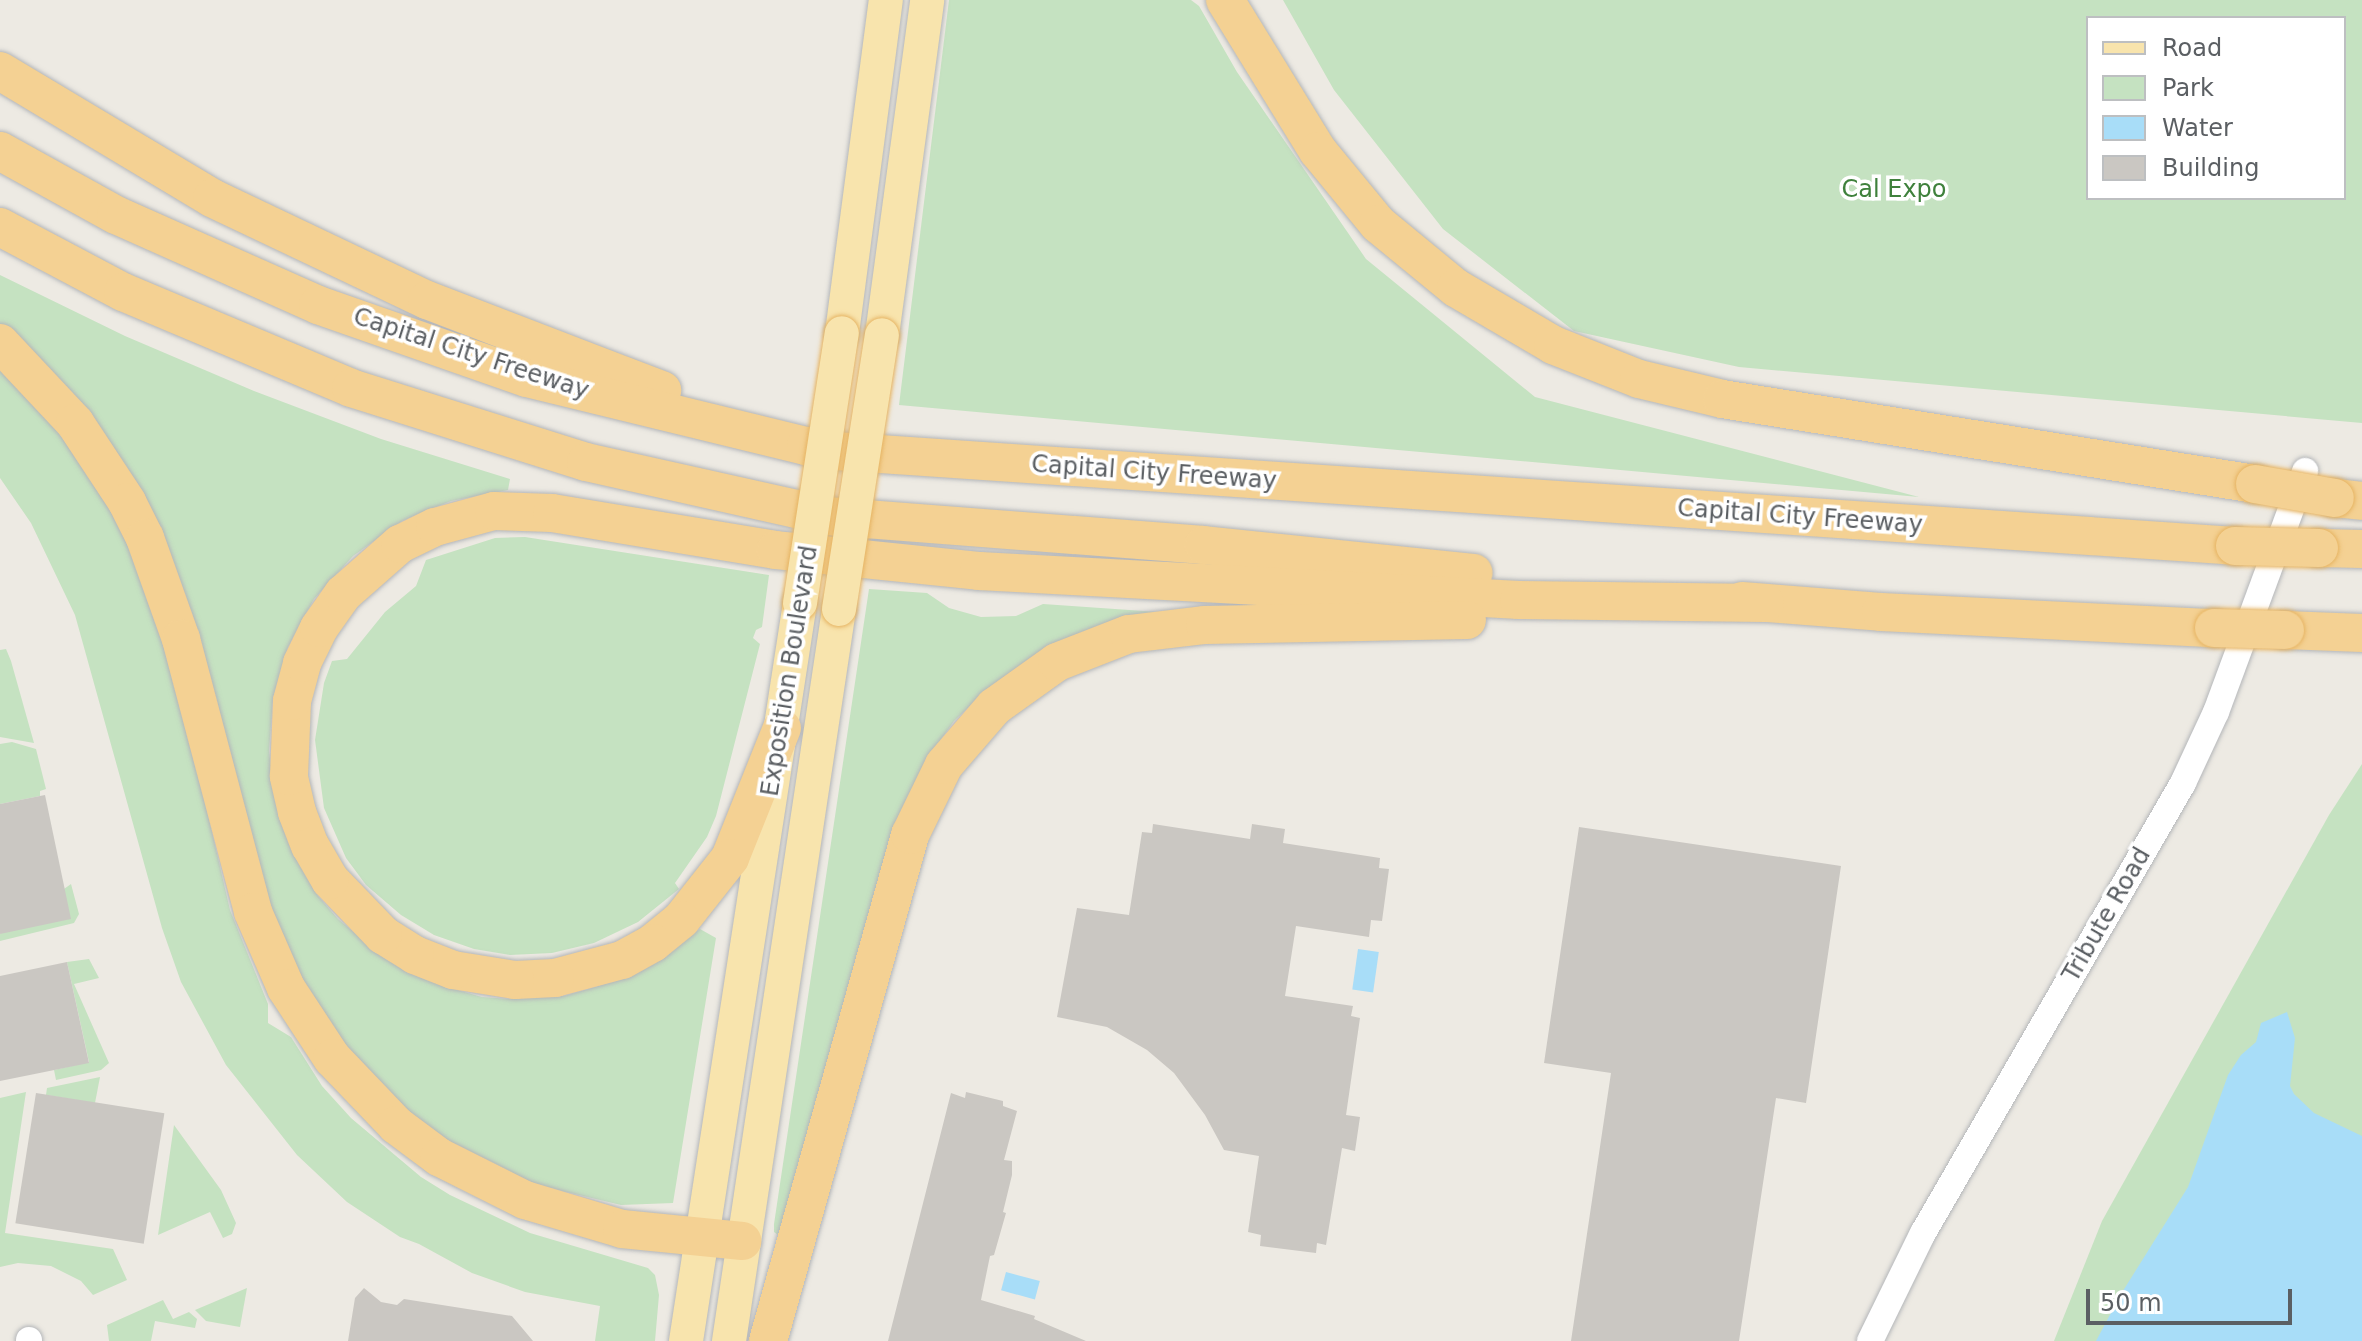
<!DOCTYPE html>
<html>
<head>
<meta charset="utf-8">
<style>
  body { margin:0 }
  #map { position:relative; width:2362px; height:1341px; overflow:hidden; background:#edeae3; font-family:"DejaVu Sans",sans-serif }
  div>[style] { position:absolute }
  .green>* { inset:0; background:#c5e2c1 }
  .water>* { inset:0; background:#a8ddf8; transform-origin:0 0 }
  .building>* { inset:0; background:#cac7c2; transform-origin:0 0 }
  .roads { filter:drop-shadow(0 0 2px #b4b6b9) drop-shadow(0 0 2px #b4b6b9) }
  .minor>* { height:26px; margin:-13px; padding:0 13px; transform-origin:13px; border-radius:13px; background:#fff }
  .major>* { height:34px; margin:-17px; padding:0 17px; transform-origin:17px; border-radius:17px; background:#f8e4ad }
  .highway>* { height:38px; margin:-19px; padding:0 19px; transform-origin:19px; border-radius:19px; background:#f4d193 }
  .bridges { filter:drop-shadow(0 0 2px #e6b463) drop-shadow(0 0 2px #e6b463) }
  .major-bridge>* { height:34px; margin:-17px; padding:0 17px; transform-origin:17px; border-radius:17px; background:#f8e4ad }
  .highway-bridge>* { height:38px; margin:-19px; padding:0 19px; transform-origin:19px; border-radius:19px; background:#f4d193 }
  span { translate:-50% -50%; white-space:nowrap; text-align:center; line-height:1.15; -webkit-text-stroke:7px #fff; paint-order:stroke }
  .park-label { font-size:24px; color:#3f813c }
  .street-label { font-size:24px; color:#5b5f63 }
  .legend { position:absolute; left:2086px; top:16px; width:260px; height:184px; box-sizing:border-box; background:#fff; border:2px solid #bdbfc1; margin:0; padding:10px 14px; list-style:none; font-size:24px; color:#5b5f63 }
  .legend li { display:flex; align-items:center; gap:16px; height:40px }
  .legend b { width:40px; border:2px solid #bdbfc1 }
  .scale { position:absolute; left:2086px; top:1289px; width:206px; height:36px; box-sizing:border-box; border:4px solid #5b5f63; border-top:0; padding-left:10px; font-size:24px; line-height:28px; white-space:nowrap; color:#5b5f63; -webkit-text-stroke:6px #fff; paint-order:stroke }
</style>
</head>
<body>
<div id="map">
  <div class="green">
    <i style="clip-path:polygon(949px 0,1191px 0,1199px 6px,1237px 72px,1366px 259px,1535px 397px,1919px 497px,899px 405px)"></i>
    <i style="clip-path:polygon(evenodd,1283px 0,2362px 0,2362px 423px,1739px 367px,1574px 331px,1443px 229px,1334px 90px,1283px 0,2344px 18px,2344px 198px,2088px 198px,2088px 18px,2344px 18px)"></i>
    <i style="clip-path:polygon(0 275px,125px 336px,254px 391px,381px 439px,510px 479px,508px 490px,451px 501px,402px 521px,353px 556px,314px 599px,288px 647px,273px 698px,269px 751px,275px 799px,291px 848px,318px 896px,338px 919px,387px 960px,443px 986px,482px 997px,509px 999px,564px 996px,616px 981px,657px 961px,700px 929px,716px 938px,673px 1203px,621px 1205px,529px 1183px,446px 1142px,365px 1076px,284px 958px,203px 674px,19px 341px,0 324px)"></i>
    <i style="clip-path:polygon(0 364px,26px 390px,86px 469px,124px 534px,149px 594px,197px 767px,230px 910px,268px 1004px,268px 1023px,291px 1037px,322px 1086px,351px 1118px,421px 1177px,450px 1195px,530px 1233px,648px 1268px,655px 1275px,659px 1295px,655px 1341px,595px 1341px,600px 1306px,525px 1292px,472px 1273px,419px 1244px,400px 1237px,347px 1202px,297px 1155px,226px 1065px,181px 982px,162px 928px,75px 615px,31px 523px,0 478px)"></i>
    <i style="clip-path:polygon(525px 537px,769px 575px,762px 627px,756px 630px,753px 638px,760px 644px,716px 816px,707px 837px,675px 883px,679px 889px,638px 922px,594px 943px,552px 953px,510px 955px,474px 949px,434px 935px,401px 915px,366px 885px,346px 858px,324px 808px,315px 740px,324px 683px,332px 661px,347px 659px,385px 612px,416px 586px,426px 560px,495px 538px)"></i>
    <i style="clip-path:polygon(869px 589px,927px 593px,949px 608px,981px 617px,1016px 616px,1043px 604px,1187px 614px,1028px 660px,991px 686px,954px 721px,932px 752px,781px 1234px,778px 1235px,774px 1232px,774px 1224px)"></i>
    <i style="clip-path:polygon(6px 649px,11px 661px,34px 743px,0 737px,0 650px)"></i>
    <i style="clip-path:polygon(12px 742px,36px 749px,46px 789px,40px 791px,40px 796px,0 804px,0 744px)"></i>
    <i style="clip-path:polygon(2362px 764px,2362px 1341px,2054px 1341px,2102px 1221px,2329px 815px)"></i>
    <i style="clip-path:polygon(71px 884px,79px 914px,74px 923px,0 941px,0 934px)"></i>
    <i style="clip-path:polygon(89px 959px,99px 978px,74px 984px,109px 1063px,101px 1070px,56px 1080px,54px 1070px,89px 1062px,67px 962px)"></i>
    <i style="clip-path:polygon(100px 1077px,95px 1103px,46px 1095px,47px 1088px)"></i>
    <i style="clip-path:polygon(26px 1092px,5px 1233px,113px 1249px,127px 1280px,93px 1295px,81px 1281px,51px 1266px,18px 1263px,0 1267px,0 1098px)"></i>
    <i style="clip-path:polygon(174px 1125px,221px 1190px,236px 1223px,232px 1234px,223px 1238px,210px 1212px,158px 1235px)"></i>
    <i style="clip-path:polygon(247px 1288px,240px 1327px,206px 1321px,195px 1310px)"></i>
    <i style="clip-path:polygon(163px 1300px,173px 1319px,189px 1312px,197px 1319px,195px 1328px,155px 1321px,151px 1341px,109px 1341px,107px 1325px)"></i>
  </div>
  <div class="water">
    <i style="left:1358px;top:949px;width:21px;height:41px;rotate:8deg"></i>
    <i style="clip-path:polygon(2287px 1012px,2295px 1038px,2290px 1086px,2294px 1094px,2314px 1113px,2362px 1136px,2362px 1341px,2096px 1341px,2121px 1294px,2188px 1187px,2228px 1075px,2241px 1055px,2256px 1042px,2261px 1023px)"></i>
    <i style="left:1006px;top:1272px;width:35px;height:19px;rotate:15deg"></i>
  </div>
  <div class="building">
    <i style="clip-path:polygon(45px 795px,71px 919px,0 934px,0 804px)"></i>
    <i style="clip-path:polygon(1153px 824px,1250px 839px,1252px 824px,1285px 829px,1283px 843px,1380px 858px,1379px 868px,1389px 869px,1382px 921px,1371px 920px,1369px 937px,1296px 926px,1285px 996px,1353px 1006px,1351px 1016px,1360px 1018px,1346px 1115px,1360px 1117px,1355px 1151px,1342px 1148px,1326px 1245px,1317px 1243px,1316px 1253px,1260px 1246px,1261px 1235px,1248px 1232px,1259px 1156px,1224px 1150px,1205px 1115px,1174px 1073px,1147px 1050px,1107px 1027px,1057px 1017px,1077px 908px,1129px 915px,1142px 832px,1152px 833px)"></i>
    <i style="clip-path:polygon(1579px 827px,1841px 866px,1806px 1103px,1776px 1098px,1739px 1341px,1571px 1341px,1611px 1073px,1544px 1063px)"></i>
    <i style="clip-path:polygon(67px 962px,89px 1063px,0 1081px,0 976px)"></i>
    <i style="clip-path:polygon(966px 1092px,1003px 1101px,1003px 1106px,1017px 1111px,1004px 1160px,1012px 1161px,1012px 1175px,1003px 1212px,1006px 1213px,994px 1255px,990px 1256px,981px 1300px,1035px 1316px,1034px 1319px,1086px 1341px,888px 1341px,951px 1093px,965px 1098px)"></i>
    <i style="left:36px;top:1093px;width:130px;height:132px;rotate:9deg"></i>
    <i style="clip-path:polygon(364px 1288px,381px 1302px,397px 1305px,404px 1299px,512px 1316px,533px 1341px,348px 1341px,355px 1298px)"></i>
  </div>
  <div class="roads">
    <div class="minor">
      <i style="left:29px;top:1340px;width:1px;rotate:90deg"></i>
      <i style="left:1870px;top:1341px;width:120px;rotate:-63.9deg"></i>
      <i style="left:1923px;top:1233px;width:520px;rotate:-59.98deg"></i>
      <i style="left:2183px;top:783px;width:78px;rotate:-65.1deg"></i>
      <i style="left:2216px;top:712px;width:257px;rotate:-69.7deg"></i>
    </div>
    <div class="major">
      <i style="left:842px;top:333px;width:336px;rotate:-82.5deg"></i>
      <i style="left:882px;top:335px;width:338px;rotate:-82.3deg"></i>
      <i style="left:686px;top:1341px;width:747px;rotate:-81.22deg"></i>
      <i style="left:729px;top:1341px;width:740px;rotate:-81.45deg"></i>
    </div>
    <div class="highway">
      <i style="left:1225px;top:0;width:177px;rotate:58.4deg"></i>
      <i style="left:1318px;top:151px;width:94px;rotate:50.6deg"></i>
      <i style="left:1378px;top:224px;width:101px;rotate:39.4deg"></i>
      <i style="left:1456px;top:288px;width:113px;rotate:30.4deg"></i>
      <i style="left:1553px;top:345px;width:92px;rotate:21.6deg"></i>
      <i style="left:1639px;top:379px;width:85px;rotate:13.5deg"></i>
      <i style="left:1722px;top:399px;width:540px;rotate:9.06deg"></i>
      <i style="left:0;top:71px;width:247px;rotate:30.9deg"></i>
      <i style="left:212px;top:198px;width:238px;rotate:25.4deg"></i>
      <i style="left:427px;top:300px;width:252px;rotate:21deg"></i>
      <i style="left:0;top:151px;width:132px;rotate:28.9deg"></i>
      <i style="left:116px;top:215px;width:221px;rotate:24deg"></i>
      <i style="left:318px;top:305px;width:221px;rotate:19.3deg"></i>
      <i style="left:527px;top:378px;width:287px;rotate:13.7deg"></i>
      <i style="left:806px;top:446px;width:30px;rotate:9deg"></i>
      <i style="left:836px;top:451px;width:1402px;rotate:3.88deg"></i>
      <i style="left:0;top:227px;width:139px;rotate:27.9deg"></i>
      <i style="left:123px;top:292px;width:247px;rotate:22.8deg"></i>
      <i style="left:351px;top:388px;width:246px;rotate:17.5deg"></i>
      <i style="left:586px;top:462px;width:247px;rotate:12.6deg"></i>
      <i style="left:827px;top:516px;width:378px;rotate:4.4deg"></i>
      <i style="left:1204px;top:545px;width:271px;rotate:5.9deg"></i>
      <i style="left:0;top:343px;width:110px;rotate:46.8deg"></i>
      <i style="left:75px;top:423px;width:95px;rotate:56.6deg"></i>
      <i style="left:127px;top:502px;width:40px;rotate:63.4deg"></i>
      <i style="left:145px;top:538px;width:107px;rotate:70.4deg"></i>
      <i style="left:181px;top:639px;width:282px;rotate:75.2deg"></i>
      <i style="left:253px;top:912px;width:83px;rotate:66.5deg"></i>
      <i style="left:286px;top:988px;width:84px;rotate:56.7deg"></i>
      <i style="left:332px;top:1058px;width:93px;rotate:46.3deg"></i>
      <i style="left:396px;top:1125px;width:54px;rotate:36.7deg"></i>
      <i style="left:439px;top:1157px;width:96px;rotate:26.6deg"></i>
      <i style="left:525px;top:1200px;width:101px;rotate:16.6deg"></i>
      <i style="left:622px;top:1229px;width:121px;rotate:5.7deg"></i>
      <i style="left:2335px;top:498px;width:27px;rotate:6deg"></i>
      <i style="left:2319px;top:548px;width:43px;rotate:1.3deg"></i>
      <i style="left:1742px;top:601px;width:139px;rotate:4.5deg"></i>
      <i style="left:1881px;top:612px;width:333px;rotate:2.8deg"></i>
      <i style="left:2285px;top:630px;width:77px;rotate:2.2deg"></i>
      <i style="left:782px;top:728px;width:140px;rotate:111.8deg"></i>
      <i style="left:730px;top:858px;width:79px;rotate:128.3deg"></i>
      <i style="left:681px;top:920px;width:36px;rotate:141deg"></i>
      <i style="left:653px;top:943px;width:35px;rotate:151deg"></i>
      <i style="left:622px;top:960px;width:69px;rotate:165deg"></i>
      <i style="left:555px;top:978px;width:40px;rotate:177.1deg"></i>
      <i style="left:515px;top:980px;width:63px;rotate:-170.8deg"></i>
      <i style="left:453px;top:970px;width:41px;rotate:-158.5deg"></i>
      <i style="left:415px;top:955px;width:38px;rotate:-148deg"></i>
      <i style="left:383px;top:935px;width:76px;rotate:-133.9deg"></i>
      <i style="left:330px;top:880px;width:39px;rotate:-120deg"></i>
      <i style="left:310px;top:846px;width:36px;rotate:-111deg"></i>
      <i style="left:297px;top:812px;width:37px;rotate:-103deg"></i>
      <i style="left:289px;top:776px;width:75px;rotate:-87.7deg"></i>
      <i style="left:292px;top:701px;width:39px;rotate:-75deg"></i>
      <i style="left:302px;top:663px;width:39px;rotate:-64deg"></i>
      <i style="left:319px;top:628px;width:42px;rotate:-54.8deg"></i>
      <i style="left:343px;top:594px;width:76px;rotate:-41.3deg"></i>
      <i style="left:400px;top:544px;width:39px;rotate:-26deg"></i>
      <i style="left:435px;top:527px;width:61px;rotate:-15.2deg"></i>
      <i style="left:494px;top:511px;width:58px;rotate:2deg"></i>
      <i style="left:552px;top:513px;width:227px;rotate:9.4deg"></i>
      <i style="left:776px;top:550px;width:204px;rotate:5.9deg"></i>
      <i style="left:979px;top:571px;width:541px;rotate:3.07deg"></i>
      <i style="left:1519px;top:600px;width:246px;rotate:0.7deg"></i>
      <i style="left:768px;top:1341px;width:526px;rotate:-74.32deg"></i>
      <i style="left:910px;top:835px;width:78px;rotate:-64.1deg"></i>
      <i style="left:944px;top:765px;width:77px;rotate:-49.2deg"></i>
      <i style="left:994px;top:707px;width:77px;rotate:-35.5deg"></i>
      <i style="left:1057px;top:662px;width:77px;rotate:-21.3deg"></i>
      <i style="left:1129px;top:634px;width:77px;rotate:-6.8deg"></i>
      <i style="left:1205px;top:625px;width:262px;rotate:-1.1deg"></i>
    </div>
  </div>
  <div class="bridges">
    <div class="major-bridge">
      <i style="left:800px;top:603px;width:273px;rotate:-81.2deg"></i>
      <i style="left:839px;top:609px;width:277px;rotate:-81.1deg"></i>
    </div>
    <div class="highway-bridge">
      <i style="left:2255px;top:484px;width:81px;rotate:9.9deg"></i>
      <i style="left:2235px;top:546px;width:84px;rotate:1.4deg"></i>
      <i style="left:2214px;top:628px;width:71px;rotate:1.6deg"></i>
    </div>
  </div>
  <div class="park-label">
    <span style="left:1894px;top:190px">Cal Expo</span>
  </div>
  <div class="street-label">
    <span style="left:471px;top:354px;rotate:18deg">Capital City Freeway</span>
    <span style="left:1154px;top:473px;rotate:4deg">Capital City Freeway</span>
    <span style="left:1800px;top:517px;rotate:4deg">Capital City Freeway</span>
    <span style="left:790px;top:671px;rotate:-81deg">Exposition Boulevard</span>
    <span style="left:2107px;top:915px;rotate:-60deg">Tribute Road</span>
  </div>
  <ul class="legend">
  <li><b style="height:10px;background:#f8e4ad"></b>Road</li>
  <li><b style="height:22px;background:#c5e2c1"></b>Park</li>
  <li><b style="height:22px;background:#a8ddf8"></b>Water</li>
  <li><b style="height:22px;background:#cac7c2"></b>Building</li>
  </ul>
  <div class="scale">50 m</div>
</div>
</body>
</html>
